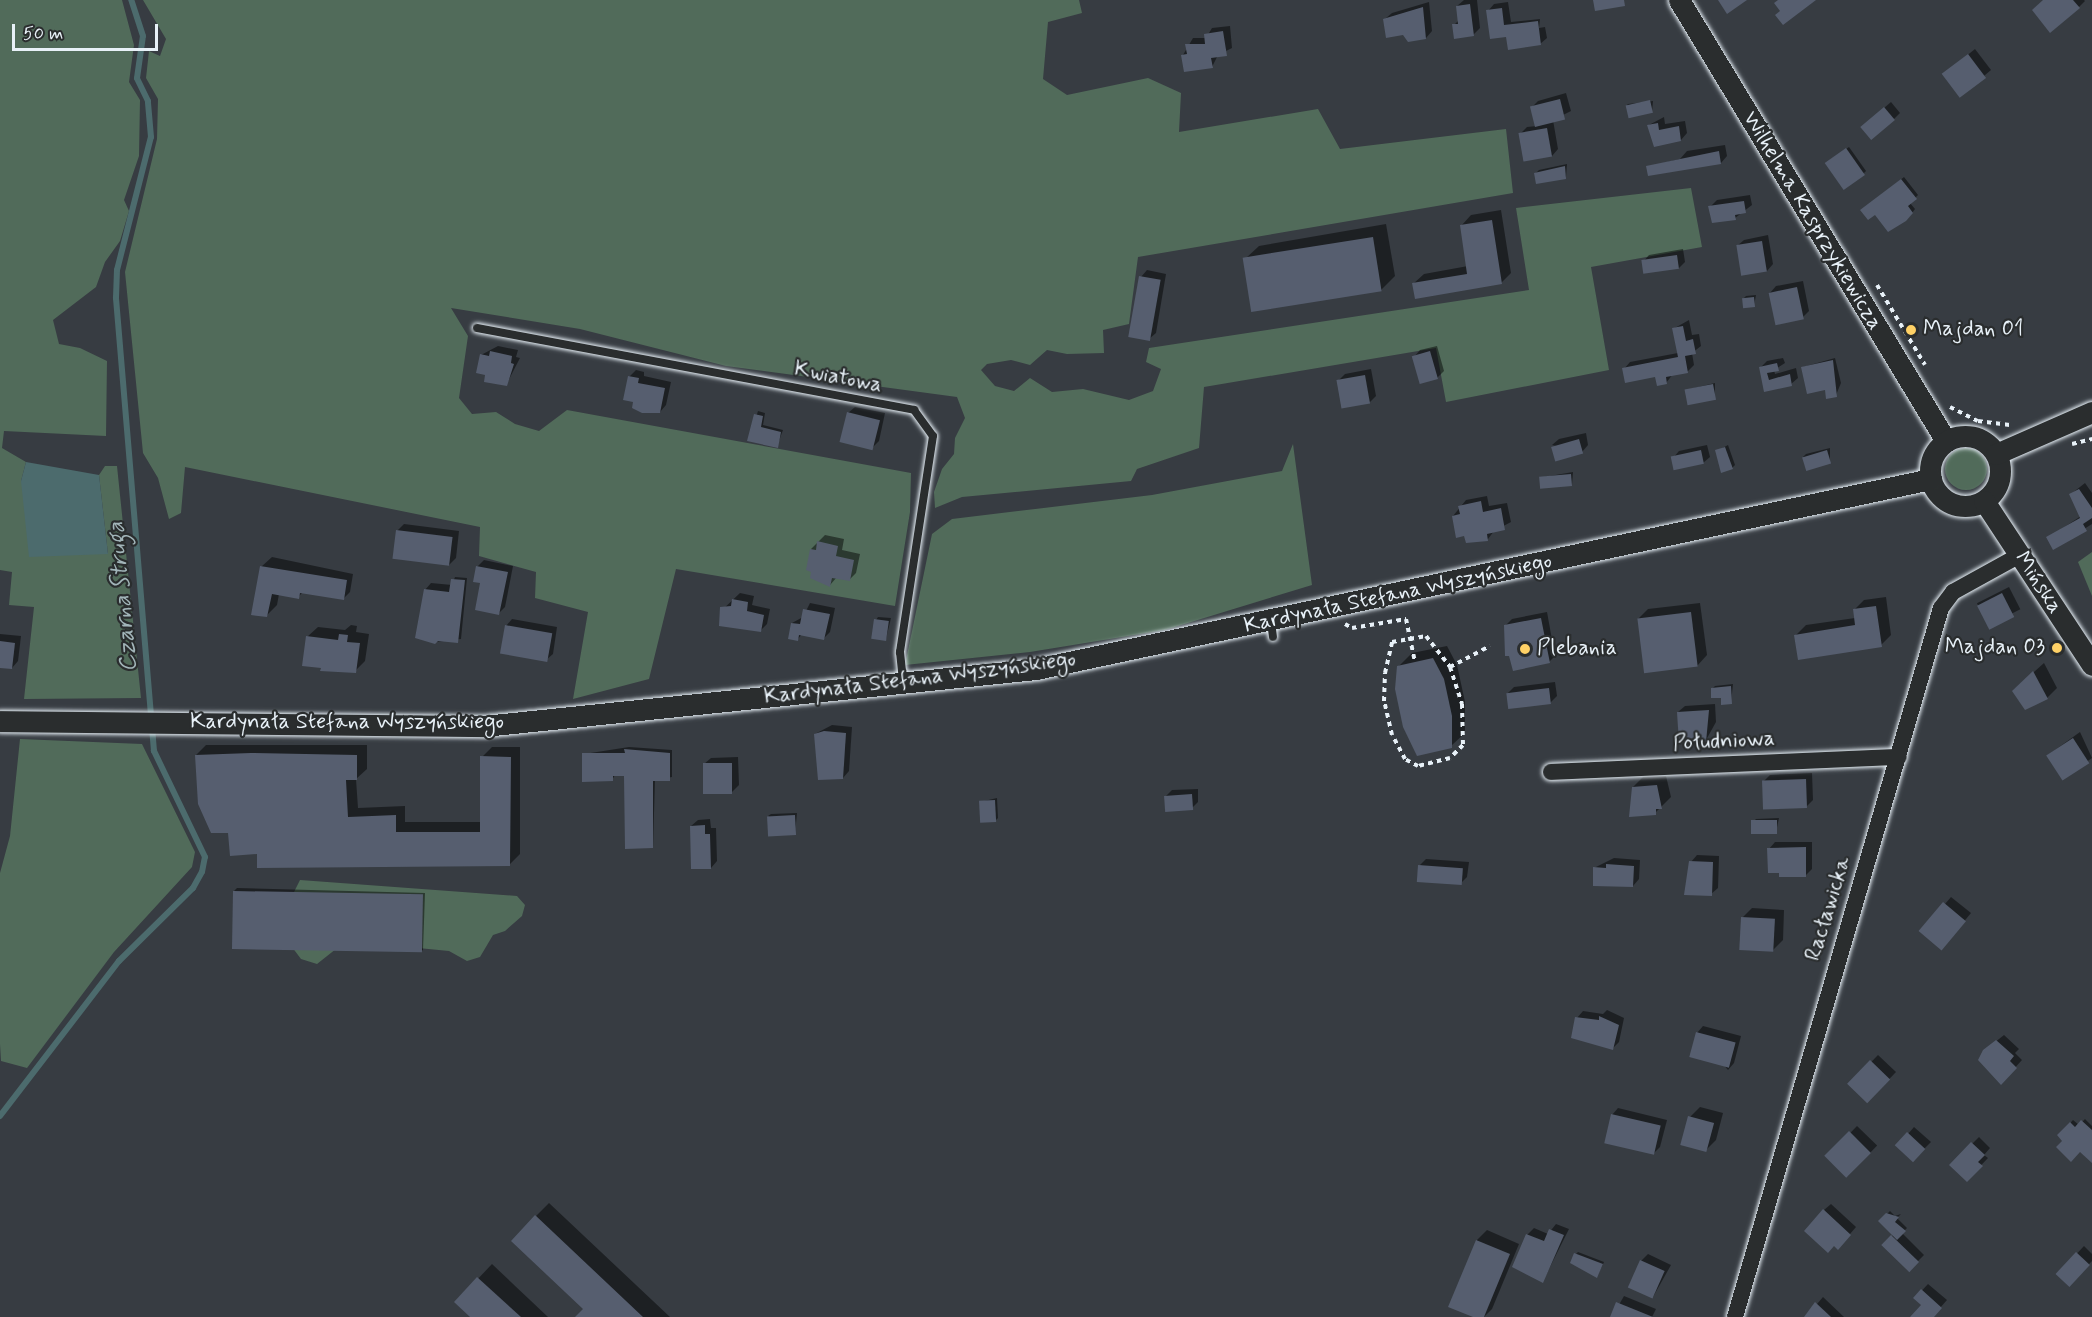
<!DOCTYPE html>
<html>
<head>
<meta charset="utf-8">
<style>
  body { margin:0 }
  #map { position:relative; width:2092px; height:1317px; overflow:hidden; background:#373c42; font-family:Mynerve,sans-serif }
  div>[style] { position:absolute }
  .green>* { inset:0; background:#516b5a }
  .round { border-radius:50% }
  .water>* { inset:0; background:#4c6b6d }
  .shadow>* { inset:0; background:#0007; transform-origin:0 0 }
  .stream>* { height:6px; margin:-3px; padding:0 3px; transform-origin:3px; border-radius:3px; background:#4c6b6d }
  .building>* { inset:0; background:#565e6f; transform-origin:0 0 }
  .path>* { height:4px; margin-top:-2px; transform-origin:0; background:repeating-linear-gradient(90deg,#e8f1f8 0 4.5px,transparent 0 9px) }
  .roads { filter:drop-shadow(0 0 2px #e8f1f8) drop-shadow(0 0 2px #e8f1f8) }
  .service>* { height:8px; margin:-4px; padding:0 4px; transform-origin:4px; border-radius:4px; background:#2a2d2e }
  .minor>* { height:16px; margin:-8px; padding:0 8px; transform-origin:8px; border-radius:8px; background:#2a2d2e }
  .tertiary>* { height:21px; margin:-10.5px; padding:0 10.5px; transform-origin:10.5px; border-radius:10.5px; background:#2a2d2e }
  .tertiary>.ring { margin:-10.5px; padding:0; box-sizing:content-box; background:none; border:21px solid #2a2d2e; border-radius:50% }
  .dots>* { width:16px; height:16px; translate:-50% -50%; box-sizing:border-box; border:3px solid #2a2d2e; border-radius:50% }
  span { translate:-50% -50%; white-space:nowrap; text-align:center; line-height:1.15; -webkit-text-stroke:4.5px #2a2d2e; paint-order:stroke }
  .street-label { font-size:22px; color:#e8f1f8 }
  .poi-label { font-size:22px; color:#e8f1f8 }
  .left { translate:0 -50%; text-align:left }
  .right { translate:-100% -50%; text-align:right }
  .water-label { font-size:24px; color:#a2b5b9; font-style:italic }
  .scale { position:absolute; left:12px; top:24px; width:146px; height:27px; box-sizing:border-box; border:3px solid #e8f1f8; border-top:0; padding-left:8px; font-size:18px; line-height:21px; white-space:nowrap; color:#e8f1f8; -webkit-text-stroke:4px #2a2d2e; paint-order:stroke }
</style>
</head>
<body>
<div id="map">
  <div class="green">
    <i style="clip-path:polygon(0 0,122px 0,134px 45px,129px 82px,140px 100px,139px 156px,124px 200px,129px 211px,120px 241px,105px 262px,96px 287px,53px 320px,59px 344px,80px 348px,107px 361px,106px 436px,4px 431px,2px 448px,26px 462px,21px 481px,108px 554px,99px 475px,105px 466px,117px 466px,141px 698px,24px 699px,34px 607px,9px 605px,12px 572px,0 570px)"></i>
    <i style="clip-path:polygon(143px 0,1079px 0,1082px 13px,1048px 22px,1043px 79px,1067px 95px,1148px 78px,1181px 93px,1179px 132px,1318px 109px,1340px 149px,1506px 129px,1513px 193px,1138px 257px,1129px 324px,1103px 330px,1104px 353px,1067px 354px,1047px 350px,1030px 365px,1011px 360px,987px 364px,981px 370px,995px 386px,1014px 391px,1030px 378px,1052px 392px,1083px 389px,1129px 400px,1153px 391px,1161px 369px,1146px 362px,1149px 348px,1529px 290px,1516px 208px,1691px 188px,1702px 247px,1591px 267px,1609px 370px,1446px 402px,1436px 348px,1204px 387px,1199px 448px,1137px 469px,1131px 481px,962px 497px,935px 508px,934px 492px,942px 469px,954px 454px,955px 438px,965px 418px,957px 397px,726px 366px,580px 329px,451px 308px,468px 336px,459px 398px,472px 414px,496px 412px,515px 424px,539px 431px,567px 410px,911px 473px,910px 512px,895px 606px,676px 569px,649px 679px,573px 699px,588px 612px,535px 598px,536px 572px,479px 556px,480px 527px,185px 467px,181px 513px,169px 519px,158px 478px,143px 453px,125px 272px,157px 139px,158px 99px,146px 78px,149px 51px,160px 56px,166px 39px)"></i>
    <i style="clip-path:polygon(1293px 444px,1312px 585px,1165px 630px,1030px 652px,905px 665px,932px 534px,952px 519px,1152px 495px,1282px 471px)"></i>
    <i class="round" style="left:1945px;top:448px;width:42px;height:42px"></i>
    <i style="clip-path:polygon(2092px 552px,2092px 596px,2078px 562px)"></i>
    <i style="clip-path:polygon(20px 739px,142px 744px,195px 852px,192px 867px,114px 952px,27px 1068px,1px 1061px,0 1044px,0 873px,10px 836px)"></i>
    <i style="clip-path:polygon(300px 880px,517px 896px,525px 905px,522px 916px,505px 931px,493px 935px,480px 957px,467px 961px,449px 951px,346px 941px,317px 964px,301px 959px,292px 947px,289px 902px)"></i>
  </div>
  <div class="water">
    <i style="clip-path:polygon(26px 462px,99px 475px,108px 554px,29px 557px,21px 481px)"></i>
  </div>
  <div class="shadow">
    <i style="clip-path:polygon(1464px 0,1477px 0,1480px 28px,1473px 35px,1454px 25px,1459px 20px,1457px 6px)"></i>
    <i style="clip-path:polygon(2044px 0,2084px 0,2085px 1px,2079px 7px)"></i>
    <i style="clip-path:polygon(1429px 2px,1432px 31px,1426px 38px,1385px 19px,1392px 13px)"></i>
    <i style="clip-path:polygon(1508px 2px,1511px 22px,1540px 19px,1539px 28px,1545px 27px,1547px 38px,1540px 44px,1508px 35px,1488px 11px,1494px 4px)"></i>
    <i style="clip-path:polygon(1230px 26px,1232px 48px,1218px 55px,1212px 67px,1183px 55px,1193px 38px,1206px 38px,1212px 28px)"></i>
    <i style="clip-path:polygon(1975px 49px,1991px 70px,1960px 96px,1950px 69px)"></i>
    <i style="clip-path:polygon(1566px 93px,1571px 111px,1553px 120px,1558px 149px,1552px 156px,1520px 134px,1527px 127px,1537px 126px,1532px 107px,1538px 101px)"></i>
    <i style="clip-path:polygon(1653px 101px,1652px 112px,1629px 116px,1627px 105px,1628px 104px)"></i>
    <i style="clip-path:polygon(1891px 102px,1900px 113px,1894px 119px,1869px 121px)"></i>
    <i style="clip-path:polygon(1664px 117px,1665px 124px,1685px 121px,1687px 133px,1681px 140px,1655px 145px,1649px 125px)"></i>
    <i style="clip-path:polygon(1725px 145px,1727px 156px,1721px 163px,1647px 167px,1680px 159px,1687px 151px)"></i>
    <i style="clip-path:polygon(1849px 147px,1866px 171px,1864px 173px,1830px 160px)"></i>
    <i style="clip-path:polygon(1567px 164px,1566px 177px,1536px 173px,1539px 170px)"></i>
    <i style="clip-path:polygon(1904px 177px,1918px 195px,1910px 203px,1915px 209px,1909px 217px,1865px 208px)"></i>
    <i style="clip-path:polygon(1750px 195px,1752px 205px,1735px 218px,1710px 207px,1717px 200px)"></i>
    <i style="clip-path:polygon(1501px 210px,1511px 273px,1501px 283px,1413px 284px,1424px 274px,1468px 266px,1461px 226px,1471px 215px)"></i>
    <i style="clip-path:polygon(1386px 224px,1395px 276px,1381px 290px,1245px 259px,1259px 246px)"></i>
    <i style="clip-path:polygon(1768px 235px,1773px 264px,1767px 271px,1737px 246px,1744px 240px)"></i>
    <i style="clip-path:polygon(1683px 249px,1685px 262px,1679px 268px,1643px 262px,1649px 255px)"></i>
    <i style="clip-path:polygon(1147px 270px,1166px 274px,1156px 333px,1149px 339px,1141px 277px)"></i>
    <i style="clip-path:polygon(1803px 281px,1809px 311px,1803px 317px,1770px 293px,1776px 286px)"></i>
    <i style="clip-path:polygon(1756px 295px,1754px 306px,1743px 299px,1746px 296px)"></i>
    <i style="clip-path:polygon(1689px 320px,1692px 335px,1699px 334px,1701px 346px,1692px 353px,1694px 365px,1688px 371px,1673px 374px,1666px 383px,1657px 375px,1624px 369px,1630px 362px,1678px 353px,1673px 329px)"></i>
    <i style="clip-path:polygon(498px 346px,518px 350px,516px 357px,520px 358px,506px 385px,487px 374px,481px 355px)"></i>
    <i style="clip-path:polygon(1437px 346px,1444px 371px,1437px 378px,1414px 357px,1420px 350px)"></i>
    <i style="clip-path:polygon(1783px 358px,1785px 363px,1774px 370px,1775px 374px,1796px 368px,1798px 378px,1791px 384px,1765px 390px,1760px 368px,1767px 361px)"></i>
    <i style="clip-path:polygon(1835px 358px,1841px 383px,1836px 395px,1803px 367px)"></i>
    <i style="clip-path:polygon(1371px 369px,1376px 396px,1370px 402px,1338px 381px,1345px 374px)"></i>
    <i style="clip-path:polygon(636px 370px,644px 372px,644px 376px,671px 382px,666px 405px,660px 412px,635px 401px,629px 377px)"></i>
    <i style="clip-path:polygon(1715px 383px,1715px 399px,1687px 392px,1690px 389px)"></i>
    <i style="clip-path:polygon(855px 407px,885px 413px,879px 441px,872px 448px,848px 413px)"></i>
    <i style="clip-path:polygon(758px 411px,765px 413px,763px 425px,783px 430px,777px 446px,749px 439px)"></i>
    <i style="clip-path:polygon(1586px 433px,1588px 445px,1582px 452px,1552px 445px,1559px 439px)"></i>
    <i style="clip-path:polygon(1707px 445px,1710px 457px,1703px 463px,1673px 458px,1679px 451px)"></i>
    <i style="clip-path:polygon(1728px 445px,1735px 465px,1732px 468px,1717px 451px)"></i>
    <i style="clip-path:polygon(1830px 448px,1830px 462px,1803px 457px,1806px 454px)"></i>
    <i style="clip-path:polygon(1573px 472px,1572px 485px,1542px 480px,1544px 477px)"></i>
    <i style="clip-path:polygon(2085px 483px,2092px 493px,2092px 524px,2054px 548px,2048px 538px,2081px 516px,2071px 494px)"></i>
    <i style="clip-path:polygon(1487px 496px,1489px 506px,1507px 503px,1511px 522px,1494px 531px,1488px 539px,1465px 535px,1453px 516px,1466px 500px)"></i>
    <i style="clip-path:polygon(404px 524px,459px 531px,456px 558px,449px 565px,397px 531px)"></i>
    <i style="clip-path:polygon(825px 535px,844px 539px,842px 550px,860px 554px,856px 573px,849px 580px,837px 577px,830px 585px,811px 549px)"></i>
    <i style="clip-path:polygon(272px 557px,353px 574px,350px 592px,343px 599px,303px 592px,298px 597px,279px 594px,277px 605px,267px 615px,261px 567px)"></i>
    <i style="clip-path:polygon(484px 560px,513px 566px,505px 607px,499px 613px,477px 567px)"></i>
    <i style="clip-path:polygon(455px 577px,467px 578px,461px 639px,435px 642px,425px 590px,431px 583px,452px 585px)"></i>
    <i style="left:2009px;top:587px;width:25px;height:36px;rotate:63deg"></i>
    <i style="clip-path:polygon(740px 593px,754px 596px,752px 605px,770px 609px,767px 624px,760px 631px,720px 612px)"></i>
    <i style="clip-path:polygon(1886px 597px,1891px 635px,1881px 645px,1796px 635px,1806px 625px,1855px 618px,1854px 610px,1864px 600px)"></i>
    <i style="clip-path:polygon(810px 603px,835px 608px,830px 632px,824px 638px,802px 634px,797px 640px,792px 623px,803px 617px)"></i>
    <i style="clip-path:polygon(1700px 603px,1707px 655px,1697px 666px,1638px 619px,1648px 609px)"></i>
    <i style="clip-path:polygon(1547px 612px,1555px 656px,1549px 662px,1505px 626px,1512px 619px)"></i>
    <i style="clip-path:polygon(878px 617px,891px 618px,886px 639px,876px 620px)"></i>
    <i style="clip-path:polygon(512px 619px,557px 627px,553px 654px,546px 660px,506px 626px)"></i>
    <i style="clip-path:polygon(351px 625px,357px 626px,356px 632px,369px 634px,365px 661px,355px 671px,307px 637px,318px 627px,345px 630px)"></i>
    <i style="clip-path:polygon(0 634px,21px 636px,18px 661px,12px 668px,0 667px)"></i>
    <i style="clip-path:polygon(1447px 646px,1457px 665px,1465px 702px,1465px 733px,1451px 746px,1398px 667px,1412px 653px)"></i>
    <i style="clip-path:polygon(2044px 663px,2057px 688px,2047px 698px,2024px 681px)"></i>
    <i style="clip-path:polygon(1555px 682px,1557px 696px,1550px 703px,1507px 694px,1514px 687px)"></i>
    <i style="clip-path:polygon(1733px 684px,1731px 703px,1712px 689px,1715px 686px)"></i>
    <i style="clip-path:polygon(1715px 704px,1716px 722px,1706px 740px,1678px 712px,1685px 706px)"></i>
    <i style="clip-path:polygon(832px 725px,852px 727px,849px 771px,843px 778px,815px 734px)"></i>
    <i style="clip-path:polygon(2080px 732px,2092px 758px,2063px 778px,2048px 755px)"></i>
    <i style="clip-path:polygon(206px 745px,367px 745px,367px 769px,356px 779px,358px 808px,405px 806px,405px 822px,481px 822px,482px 757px,492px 747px,520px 747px,520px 854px,510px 864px,258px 853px,230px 831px,196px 755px)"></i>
    <i style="clip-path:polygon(629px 747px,672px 750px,672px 777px,655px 780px,653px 847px,626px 775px,615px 775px,612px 780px,584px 754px)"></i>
    <i style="clip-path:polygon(738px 757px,739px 785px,732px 792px,704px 764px,711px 758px)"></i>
    <i style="clip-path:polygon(1812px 773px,1813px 800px,1806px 807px,1763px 782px,1770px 775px)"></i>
    <i style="clip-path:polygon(1666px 776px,1671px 797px,1655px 813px,1631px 815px,1633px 787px,1643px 777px)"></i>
    <i style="clip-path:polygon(1198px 789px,1198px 802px,1192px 808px,1165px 797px,1172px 790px)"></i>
    <i style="clip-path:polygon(997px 798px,998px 818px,995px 821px,980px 802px)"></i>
    <i style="clip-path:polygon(797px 813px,795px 834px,768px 816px,771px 814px)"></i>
    <i style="clip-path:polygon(1779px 818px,1776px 832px,1753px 822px,1756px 819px)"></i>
    <i style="clip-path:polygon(710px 819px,711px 828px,716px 828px,717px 861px,711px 868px,691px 826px,698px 820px)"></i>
    <i style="clip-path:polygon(1775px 842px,1812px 842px,1812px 869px,1805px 876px,1769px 849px)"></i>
    <i style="clip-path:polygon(1697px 855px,1719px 856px,1718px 888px,1711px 894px,1691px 862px)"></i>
    <i style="clip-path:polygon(1614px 858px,1640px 860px,1639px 879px,1633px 886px,1594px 868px)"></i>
    <i style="clip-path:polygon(1426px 859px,1469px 862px,1467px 877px,1461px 883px,1420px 865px)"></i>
    <i style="clip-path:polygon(237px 888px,425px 893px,423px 950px,420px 952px,234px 891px)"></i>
    <i style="clip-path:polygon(1951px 897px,1971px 913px,1947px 942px,1921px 932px)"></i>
    <i style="clip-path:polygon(1752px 908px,1784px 910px,1783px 940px,1773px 950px,1742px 918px)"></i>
    <i style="clip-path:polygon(1607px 1010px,1624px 1018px,1619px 1042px,1612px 1049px,1577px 1018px,1583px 1011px,1603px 1014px)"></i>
    <i style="clip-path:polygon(1703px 1026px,1741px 1036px,1734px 1063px,1728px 1070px,1697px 1033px)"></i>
    <i style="clip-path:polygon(2004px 1035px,2019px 1049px,2015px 1053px,2022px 1060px,2001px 1083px,1984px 1051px)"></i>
    <i style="clip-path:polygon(1878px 1055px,1896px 1072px,1875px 1094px,1850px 1084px)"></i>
    <i style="clip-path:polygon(1700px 1107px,1723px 1113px,1716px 1140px,1706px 1150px,1690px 1117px)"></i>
    <i style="clip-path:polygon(1618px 1108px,1667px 1120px,1660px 1147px,1654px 1153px,1612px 1115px)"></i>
    <i style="clip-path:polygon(2085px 1119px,2092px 1126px,2092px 1161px,2059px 1135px,2073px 1120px,2079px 1125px)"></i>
    <i style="left:1857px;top:1126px;width:28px;height:42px;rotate:44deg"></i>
    <i style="clip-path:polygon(1914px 1127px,1931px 1142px,1913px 1160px,1908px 1134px)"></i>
    <i style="clip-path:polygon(1979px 1137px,1990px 1148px,1984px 1155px,1988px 1158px,1967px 1180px,1951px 1165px)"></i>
    <i style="clip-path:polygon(549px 1203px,670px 1317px,577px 1317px,585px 1309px,536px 1216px)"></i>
    <i style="clip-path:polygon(1831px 1204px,1856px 1227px,1844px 1241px,1824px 1210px)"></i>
    <i style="clip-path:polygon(1890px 1211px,1895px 1216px,1901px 1214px,1897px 1218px,1907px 1228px,1902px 1233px,1924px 1255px,1909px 1270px,1883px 1245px,1894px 1234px,1880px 1221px)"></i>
    <i style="clip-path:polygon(1556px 1224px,1569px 1229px,1543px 1281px,1527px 1235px,1534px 1228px,1548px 1234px)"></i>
    <i style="clip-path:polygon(1487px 1230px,1519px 1244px,1492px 1309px,1484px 1317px,1477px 1317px,1477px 1240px)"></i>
    <i style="clip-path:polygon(2084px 1246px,2092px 1254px,2092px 1261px,2069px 1285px,2058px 1274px)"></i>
    <i style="clip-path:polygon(1578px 1252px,1604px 1262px,1597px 1277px,1576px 1254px)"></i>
    <i style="clip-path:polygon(1648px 1254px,1671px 1265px,1653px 1297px,1641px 1261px)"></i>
    <i style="clip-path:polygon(492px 1264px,548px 1317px,472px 1317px,456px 1302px)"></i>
    <i style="clip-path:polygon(1928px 1284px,1947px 1300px,1932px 1317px,1912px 1317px,1923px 1305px,1915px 1298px)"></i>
    <i style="clip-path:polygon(1624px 1296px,1656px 1309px,1652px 1317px,1612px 1317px)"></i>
    <i style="clip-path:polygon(1823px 1297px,1844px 1317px,1806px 1317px)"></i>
  </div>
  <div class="stream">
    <i style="left:0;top:1116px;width:195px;rotate:-52.5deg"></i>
    <i style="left:119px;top:961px;width:104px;rotate:-44.6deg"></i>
    <i style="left:193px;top:888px;width:18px;rotate:-61deg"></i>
    <i style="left:202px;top:872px;width:15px;rotate:-79deg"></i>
    <i style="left:205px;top:857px;width:118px;rotate:-115.7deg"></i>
    <i style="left:154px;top:751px;width:455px;rotate:-94.8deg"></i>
    <i style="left:116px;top:298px;width:28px;rotate:-88deg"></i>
    <i style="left:117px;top:270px;width:137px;rotate:-75.7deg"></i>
    <i style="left:151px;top:137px;width:36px;rotate:-95deg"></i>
    <i style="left:148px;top:101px;width:25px;rotate:-116deg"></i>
    <i style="left:137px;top:78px;width:42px;rotate:-81.9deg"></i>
    <i style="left:143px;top:36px;width:38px;rotate:-108deg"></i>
  </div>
  <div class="building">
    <i style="clip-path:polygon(1593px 0,1624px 0,1625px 6px,1595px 11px)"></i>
    <i style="clip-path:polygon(1718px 0,1747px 0,1727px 14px)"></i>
    <i style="clip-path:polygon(1778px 0,1816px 0,1783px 25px,1775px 15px,1780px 11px,1774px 3px)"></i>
    <i style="clip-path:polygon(2043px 0,2073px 0,2080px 8px,2050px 33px,2032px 10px)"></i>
    <i style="clip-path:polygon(1470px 4px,1474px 36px,1454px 39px,1452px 24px,1458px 24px,1456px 6px)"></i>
    <i style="clip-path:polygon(1423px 7px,1426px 39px,1408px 42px,1403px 35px,1386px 38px,1383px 19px)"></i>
    <i style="clip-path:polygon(1502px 8px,1504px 25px,1538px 21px,1541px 45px,1508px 50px,1506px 37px,1490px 39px,1486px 10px)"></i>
    <i style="clip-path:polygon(1223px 31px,1227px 56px,1211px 58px,1213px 68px,1184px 72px,1181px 55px,1187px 54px,1185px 44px,1205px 44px,1204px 34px)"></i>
    <i style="left:1968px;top:54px;width:30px;height:33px;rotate:53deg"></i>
    <i style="left:1560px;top:99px;width:21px;height:31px;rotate:76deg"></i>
    <i style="left:1650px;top:100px;width:13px;height:25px;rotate:77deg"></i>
    <i style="left:1884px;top:107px;width:17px;height:31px;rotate:50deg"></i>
    <i style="clip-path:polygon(1658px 123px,1659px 130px,1679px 126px,1681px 141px,1654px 147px,1647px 125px)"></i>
    <i style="left:1547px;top:128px;width:29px;height:29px;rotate:80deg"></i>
    <i style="left:1846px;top:148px;width:33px;height:26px;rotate:55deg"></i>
    <i style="clip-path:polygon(1719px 151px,1721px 164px,1648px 176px,1646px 166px)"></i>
    <i style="clip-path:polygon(1565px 166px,1566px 179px,1536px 184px,1534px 173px)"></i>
    <i style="clip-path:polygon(1901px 179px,1917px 199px,1908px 206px,1913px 213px,1906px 221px,1888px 232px,1875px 215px,1868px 220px,1860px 210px)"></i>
    <i style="clip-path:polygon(1744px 201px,1746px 213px,1735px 215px,1736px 220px,1712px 223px,1708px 206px)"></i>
    <i style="clip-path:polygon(1492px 220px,1502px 284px,1415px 299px,1412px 283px,1467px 274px,1460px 225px)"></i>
    <i style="left:1373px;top:237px;width:55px;height:132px;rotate:81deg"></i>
    <i style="left:1762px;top:241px;width:31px;height:26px;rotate:81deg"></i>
    <i style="left:1677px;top:255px;width:14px;height:36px;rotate:82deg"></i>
    <i style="left:1139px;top:276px;width:22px;height:62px;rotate:10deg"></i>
    <i style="left:1797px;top:287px;width:33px;height:29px;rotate:78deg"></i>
    <i style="left:1754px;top:297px;width:10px;height:12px;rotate:84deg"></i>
    <i style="clip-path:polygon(1683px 326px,1686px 341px,1693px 339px,1696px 354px,1685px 356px,1688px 373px,1666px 377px,1667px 384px,1657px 386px,1655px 377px,1625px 383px,1622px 368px,1678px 357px,1672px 328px)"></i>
    <i style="clip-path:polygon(490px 351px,512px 356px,511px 363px,514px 364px,507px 386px,484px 382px,485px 375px,476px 373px,480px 354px,489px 356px)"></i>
    <i style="left:1430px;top:351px;width:29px;height:19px;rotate:74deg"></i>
    <i style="clip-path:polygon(1833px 360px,1837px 397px,1826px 399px,1825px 390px,1807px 394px,1801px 367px)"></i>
    <i style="clip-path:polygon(1777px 363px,1779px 371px,1767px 373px,1769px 380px,1790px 374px,1792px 386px,1764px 392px,1759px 367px)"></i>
    <i style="left:1365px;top:375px;width:29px;height:29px;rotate:80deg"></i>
    <i style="clip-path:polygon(628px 376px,639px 378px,638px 383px,665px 388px,660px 413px,642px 413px,632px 408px,633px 402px,623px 400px)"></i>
    <i style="left:1713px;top:384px;width:16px;height:29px;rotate:79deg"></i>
    <i style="left:847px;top:412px;width:34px;height:31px;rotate:14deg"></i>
    <i style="clip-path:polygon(754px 414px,763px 416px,761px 427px,781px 432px,778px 448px,747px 441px)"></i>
    <i style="left:1579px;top:439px;width:15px;height:29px;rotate:74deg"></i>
    <i style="clip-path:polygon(1725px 447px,1733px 469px,1721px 473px,1715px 450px)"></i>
    <i style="left:1701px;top:450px;width:14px;height:31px;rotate:78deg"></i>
    <i style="left:1827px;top:450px;width:14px;height:26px;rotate:73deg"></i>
    <i style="left:1571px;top:474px;width:12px;height:32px;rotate:85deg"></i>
    <i style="clip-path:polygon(2079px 489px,2092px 508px,2092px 518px,2083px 524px,2087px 531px,2053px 550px,2046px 537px,2080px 518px,2069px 494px)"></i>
    <i style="clip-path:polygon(1481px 501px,1483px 512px,1501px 508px,1505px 530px,1487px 534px,1488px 541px,1466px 543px,1464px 536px,1456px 538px,1452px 516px,1460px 514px,1458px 506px)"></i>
    <i style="left:396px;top:530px;width:57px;height:29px;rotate:7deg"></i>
    <i style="clip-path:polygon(817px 541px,838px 546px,836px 556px,854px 560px,850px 581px,832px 578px,830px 587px,810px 578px,811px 572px,806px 570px,810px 549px,816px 550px)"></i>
    <i style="clip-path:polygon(260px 566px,347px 580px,344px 600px,300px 593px,299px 599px,272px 594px,267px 617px,251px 615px)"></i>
    <i style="clip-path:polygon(476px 566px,508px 572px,499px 615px,475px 610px,480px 583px,473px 582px)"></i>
    <i style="clip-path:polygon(451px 579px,465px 580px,458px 643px,438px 641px,435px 644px,415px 638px,424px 589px,449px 592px)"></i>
    <i style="left:2002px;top:593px;width:27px;height:28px;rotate:63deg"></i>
    <i style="clip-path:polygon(732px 599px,748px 602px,747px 611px,764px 615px,761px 632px,719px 626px,720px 607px,731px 606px)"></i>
    <i style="clip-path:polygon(1876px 606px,1882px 647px,1798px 660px,1794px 635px,1855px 625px,1853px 609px)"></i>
    <i style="clip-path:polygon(803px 609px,830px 614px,824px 640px,799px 635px,798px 641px,788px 639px,791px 623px,800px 624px)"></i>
    <i style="left:1691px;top:612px;width:55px;height:54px;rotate:83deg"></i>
    <i style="clip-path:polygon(1541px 618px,1550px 663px,1513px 671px,1509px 656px,1505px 656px,1504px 625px)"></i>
    <i style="left:874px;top:619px;width:15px;height:20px;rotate:8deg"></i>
    <i style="left:505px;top:625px;width:48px;height:29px;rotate:10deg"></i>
    <i style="clip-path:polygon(339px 634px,348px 635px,347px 642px,360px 643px,356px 673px,320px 671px,321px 668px,302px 666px,306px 636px,338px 640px)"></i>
    <i style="clip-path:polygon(0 641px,15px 643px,12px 669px,0 668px)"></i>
    <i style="clip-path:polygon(1433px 658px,1444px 679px,1452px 716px,1452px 748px,1417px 756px,1403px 727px,1395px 689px,1397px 666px)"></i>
    <i style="clip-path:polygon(2033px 671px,2048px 699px,2025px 710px,2012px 691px)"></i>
    <i style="clip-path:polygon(1731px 686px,1732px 704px,1721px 705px,1721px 698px,1711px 698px,1711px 688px)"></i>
    <i style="left:1549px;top:688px;width:16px;height:43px;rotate:83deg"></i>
    <i style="clip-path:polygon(1709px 710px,1706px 742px,1679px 743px,1677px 712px)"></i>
    <i style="clip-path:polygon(824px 731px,846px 733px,843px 779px,818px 780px,814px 734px)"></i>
    <i style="left:2073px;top:738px;width:30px;height:32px;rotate:57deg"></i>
    <i style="clip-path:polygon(624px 749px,670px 753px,670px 781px,653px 781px,653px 848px,625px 849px,624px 776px,613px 776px,613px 781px,582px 782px,582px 753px,625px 753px)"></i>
    <i style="clip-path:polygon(251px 753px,357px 755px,357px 780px,346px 780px,348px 817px,396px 815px,396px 832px,480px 832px,480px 756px,511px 757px,510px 866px,257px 868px,257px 854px,230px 856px,228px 833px,211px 833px,198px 804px,195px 755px)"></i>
    <i style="left:703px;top:763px;width:29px;height:31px"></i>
    <i style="left:1806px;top:779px;width:29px;height:44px;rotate:88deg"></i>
    <i style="clip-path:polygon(1657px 785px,1662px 809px,1656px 809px,1656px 815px,1629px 817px,1632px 787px)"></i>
    <i style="left:1192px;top:794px;width:16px;height:28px;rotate:86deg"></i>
    <i style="left:995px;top:800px;width:22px;height:16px;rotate:87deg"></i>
    <i style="left:795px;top:815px;width:20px;height:28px;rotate:87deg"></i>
    <i style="left:1777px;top:820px;width:14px;height:26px;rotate:90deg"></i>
    <i style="clip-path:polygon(705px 825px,705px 834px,710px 834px,711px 869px,691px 869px,690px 826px)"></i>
    <i style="clip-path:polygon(1806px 847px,1806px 877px,1779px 877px,1779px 873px,1768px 873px,1767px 848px)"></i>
    <i style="clip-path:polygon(1689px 861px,1713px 862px,1712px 896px,1684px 895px)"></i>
    <i style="clip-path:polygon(1606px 864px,1634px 866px,1633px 887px,1593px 886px,1593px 867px,1606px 868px)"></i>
    <i style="left:1418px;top:865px;width:45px;height:17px;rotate:4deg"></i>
    <i style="left:233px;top:891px;width:190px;height:58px;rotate:1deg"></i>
    <i style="left:1943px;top:902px;width:30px;height:38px;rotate:40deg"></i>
    <i style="left:1741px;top:917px;width:34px;height:33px;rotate:3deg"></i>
    <i style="clip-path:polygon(1599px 1016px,1619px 1025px,1613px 1050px,1571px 1038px,1575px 1017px,1599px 1020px)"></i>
    <i style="left:1696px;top:1032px;width:41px;height:26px;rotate:15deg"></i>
    <i style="clip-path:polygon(1996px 1040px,2014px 1056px,2010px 1061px,2017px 1068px,2001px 1085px,1978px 1060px,1983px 1050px)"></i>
    <i style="left:1870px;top:1060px;width:28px;height:33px;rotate:44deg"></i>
    <i style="left:1611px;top:1114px;width:51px;height:30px;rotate:13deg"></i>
    <i style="left:1688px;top:1116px;width:27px;height:30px;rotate:15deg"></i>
    <i style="clip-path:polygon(2081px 1120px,2092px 1130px,2092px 1163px,2080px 1152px,2071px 1162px,2056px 1147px,2062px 1141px,2057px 1135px,2070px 1122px,2075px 1127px)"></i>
    <i style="left:1849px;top:1131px;width:31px;height:35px;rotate:45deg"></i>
    <i style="left:1907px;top:1132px;width:25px;height:18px;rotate:43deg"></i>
    <i style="clip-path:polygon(1971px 1142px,1985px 1155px,1978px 1162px,1983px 1166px,1967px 1182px,1949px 1165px)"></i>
    <i style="clip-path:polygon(1823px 1209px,1851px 1235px,1838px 1250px,1834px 1246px,1828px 1253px,1804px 1231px)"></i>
    <i style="clip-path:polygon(1886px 1213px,1899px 1217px,1895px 1222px,1906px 1231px,1897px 1240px,1878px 1221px)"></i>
    <i style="clip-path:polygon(535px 1215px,643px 1317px,575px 1317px,583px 1309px,511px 1241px)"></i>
    <i style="clip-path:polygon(1549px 1229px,1564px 1235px,1543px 1283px,1512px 1267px,1526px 1234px,1544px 1241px)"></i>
    <i style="left:1891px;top:1235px;width:39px;height:14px;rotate:44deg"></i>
    <i style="clip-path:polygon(1476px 1240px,1510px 1254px,1484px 1317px,1473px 1317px,1448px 1307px)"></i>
    <i style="left:2076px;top:1252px;width:19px;height:30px;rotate:43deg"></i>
    <i style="clip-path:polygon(1574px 1253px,1603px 1264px,1597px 1278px,1570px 1263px)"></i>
    <i style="left:1640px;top:1260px;width:27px;height:30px;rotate:24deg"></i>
    <i style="clip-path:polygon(477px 1277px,521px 1317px,470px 1317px,454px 1302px)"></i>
    <i style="clip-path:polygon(1921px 1289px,1942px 1308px,1934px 1317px,1910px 1317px,1921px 1305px,1913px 1298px)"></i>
    <i style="clip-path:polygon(1616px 1302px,1653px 1317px,1610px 1317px)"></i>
    <i style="clip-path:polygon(1815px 1302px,1831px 1317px,1804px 1317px)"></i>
  </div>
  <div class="path">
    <i style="left:1877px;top:285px;width:93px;rotate:59deg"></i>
    <i style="left:1950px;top:407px;width:31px;rotate:27deg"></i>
    <i style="left:1978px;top:421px;width:32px;rotate:7deg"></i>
    <i style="left:2072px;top:444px;width:21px;rotate:-14deg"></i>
    <i style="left:1345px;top:624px;width:8px;rotate:30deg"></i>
    <i style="left:1352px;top:628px;width:55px;rotate:-9.5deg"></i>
    <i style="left:1406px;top:619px;width:44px;rotate:78.2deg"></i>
    <i style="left:1426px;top:636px;width:39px;rotate:52deg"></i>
    <i style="left:1450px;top:667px;width:39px;rotate:72deg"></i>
    <i style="left:1462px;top:704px;width:41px;rotate:88.6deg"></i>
    <i style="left:1463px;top:745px;width:18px;rotate:135deg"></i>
    <i style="left:1450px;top:758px;width:33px;rotate:166deg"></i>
    <i style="left:1418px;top:766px;width:15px;rotate:-152deg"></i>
    <i style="left:1405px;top:759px;width:27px;rotate:-118deg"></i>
    <i style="left:1392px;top:735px;width:35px;rotate:-103deg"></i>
    <i style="left:1384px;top:701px;width:28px;rotate:-88deg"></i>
    <i style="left:1385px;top:673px;width:32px;rotate:-77deg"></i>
    <i style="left:1392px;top:642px;width:35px;rotate:-10deg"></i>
    <i style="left:1450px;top:667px;width:45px;rotate:-27.7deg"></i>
  </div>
  <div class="roads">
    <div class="service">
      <i style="left:477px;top:328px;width:445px;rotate:10.6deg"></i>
      <i style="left:914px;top:410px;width:32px;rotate:54deg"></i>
      <i style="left:933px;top:436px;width:219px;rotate:98.7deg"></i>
      <i style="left:900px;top:652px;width:31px;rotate:84deg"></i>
      <i style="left:1271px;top:621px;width:16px;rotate:83deg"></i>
    </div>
    <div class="minor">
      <i style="left:1551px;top:772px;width:348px;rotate:-2.5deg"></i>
      <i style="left:1735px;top:1317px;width:738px;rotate:-73.8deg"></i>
      <i style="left:1941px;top:608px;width:20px;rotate:-53deg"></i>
      <i style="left:1953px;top:592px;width:77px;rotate:-28.9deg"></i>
    </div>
    <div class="tertiary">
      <i style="left:1679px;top:0;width:516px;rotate:58.81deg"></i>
      <i class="ring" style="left:1930px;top:436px;width:49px;height:49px"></i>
      <i style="left:1996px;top:454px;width:105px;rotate:-23.6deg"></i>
      <i style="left:1984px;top:501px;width:196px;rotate:56.6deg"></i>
      <i style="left:0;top:721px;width:484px;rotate:0.6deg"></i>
      <i style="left:484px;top:726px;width:555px;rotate:-5.9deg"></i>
      <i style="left:1036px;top:669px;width:915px;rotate:-11.99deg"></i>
    </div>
  </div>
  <div class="dots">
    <i style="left:1911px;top:330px;background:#ffd166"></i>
    <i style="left:2057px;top:648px;background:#ffd166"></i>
    <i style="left:1525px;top:649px;background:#ffd166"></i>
  </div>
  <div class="street-label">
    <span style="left:1812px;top:221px;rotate:59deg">Wilhelma Kasprzykiewicza</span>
    <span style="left:838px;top:378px;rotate:11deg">Kwiatowa</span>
    <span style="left:2038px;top:583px;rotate:57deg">Mińska</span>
    <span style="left:1398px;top:594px;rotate:-12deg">Kardynała Stefana Wyszyńskiego</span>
    <span style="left:920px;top:679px;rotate:-7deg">Kardynała Stefana Wyszyńskiego</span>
    <span style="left:347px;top:723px">Kardynała Stefana Wyszyńskiego</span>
    <span style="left:1724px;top:742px;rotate:-3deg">Południowa</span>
    <span style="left:1829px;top:909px;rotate:-73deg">Racławicka</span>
  </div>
  <div class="poi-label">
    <span class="left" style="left:1923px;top:330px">Majdan 01</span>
    <span class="right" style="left:2045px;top:648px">Majdan 03</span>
    <span class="left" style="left:1537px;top:649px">Plebania</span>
  </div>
  <div class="water-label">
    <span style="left:123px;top:597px;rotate:-95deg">Czarna Struga</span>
  </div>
  <div class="scale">50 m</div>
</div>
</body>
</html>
